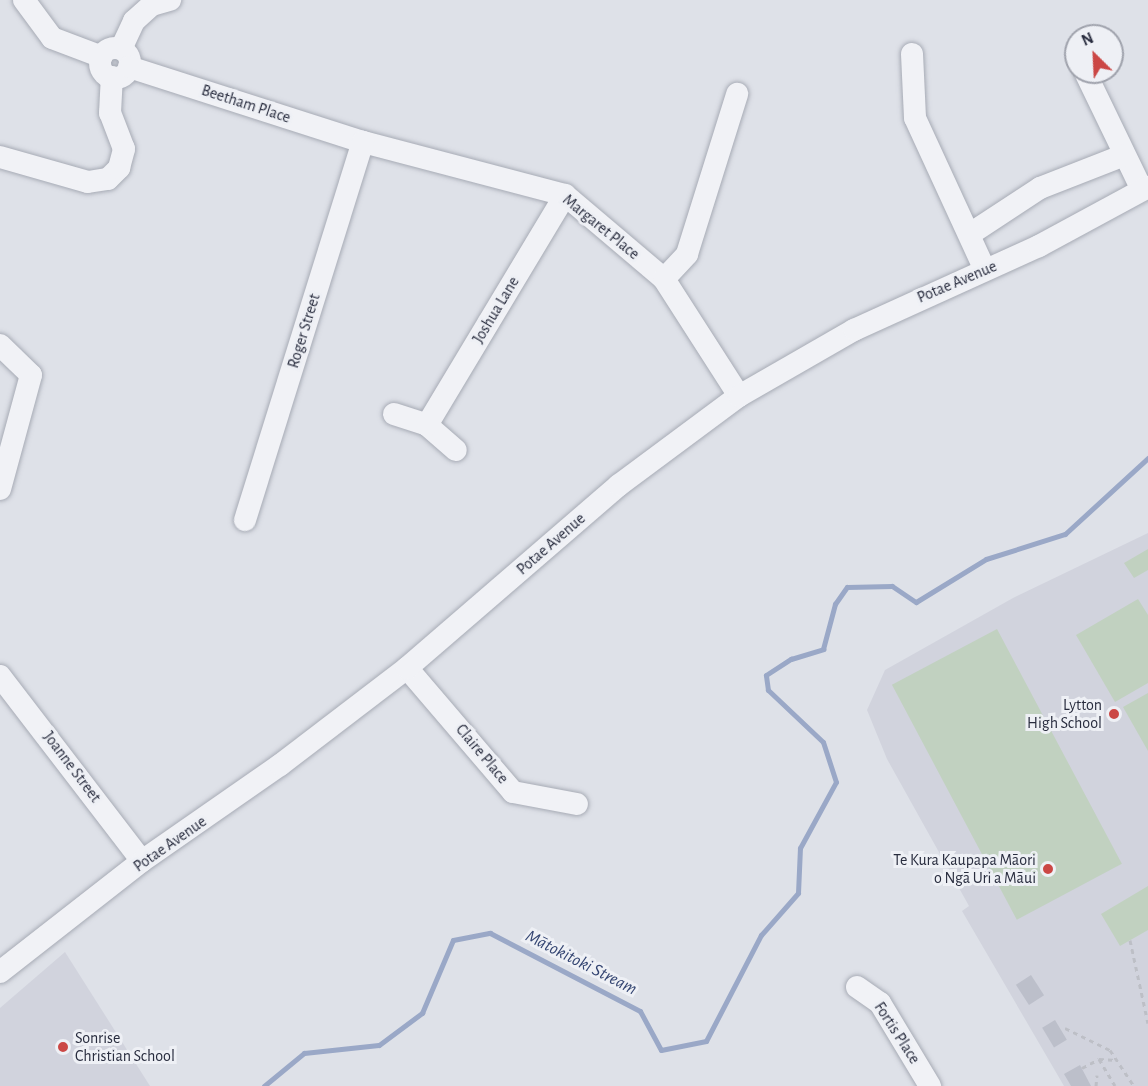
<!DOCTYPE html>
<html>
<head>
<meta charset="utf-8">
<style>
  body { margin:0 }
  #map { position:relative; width:1148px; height:1086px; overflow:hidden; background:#dee1e8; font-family:"Alegreya Sans",sans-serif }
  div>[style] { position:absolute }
  .built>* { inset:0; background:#d1d3dd }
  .green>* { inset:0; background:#c1d1c0; transform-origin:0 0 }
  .stream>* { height:5px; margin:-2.5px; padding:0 2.5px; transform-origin:2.5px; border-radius:2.5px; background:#9aa8c7 }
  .building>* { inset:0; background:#bcbfca; transform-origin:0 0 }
  .path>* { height:3px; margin-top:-1.5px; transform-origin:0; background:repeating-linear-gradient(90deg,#bdbfc6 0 4.5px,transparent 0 9px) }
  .roads { filter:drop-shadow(0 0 2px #a7abb5) drop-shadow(0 0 2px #a7abb5) }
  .minor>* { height:22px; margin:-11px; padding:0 11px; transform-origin:11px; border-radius:11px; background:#f1f2f6 }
  .minor>.ring { margin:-11px; padding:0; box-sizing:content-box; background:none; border:22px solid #f1f2f6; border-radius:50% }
  .dots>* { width:16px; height:16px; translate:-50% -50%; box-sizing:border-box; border:3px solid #eef0f5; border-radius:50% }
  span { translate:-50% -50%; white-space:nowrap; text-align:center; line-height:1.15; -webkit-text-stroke:6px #eef0f5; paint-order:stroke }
  .street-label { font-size:16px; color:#282c3e }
  .poi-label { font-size:16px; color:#282c3e }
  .right { translate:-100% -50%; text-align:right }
  .left { translate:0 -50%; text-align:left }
  .water-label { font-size:18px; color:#334471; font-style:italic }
  .north { position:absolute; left:1064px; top:24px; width:60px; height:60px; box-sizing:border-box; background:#eef0f5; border:2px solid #9fa2ac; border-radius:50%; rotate:336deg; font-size:16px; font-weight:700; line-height:24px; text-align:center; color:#282c3e }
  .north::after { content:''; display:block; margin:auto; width:21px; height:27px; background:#cb4745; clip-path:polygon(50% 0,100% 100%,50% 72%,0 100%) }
</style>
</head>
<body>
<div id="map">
  <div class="built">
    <i style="clip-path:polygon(1148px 533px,1148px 1086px,1064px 1086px,962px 911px,969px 906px,887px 759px,867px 710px,885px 670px,1013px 598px)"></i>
    <i style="clip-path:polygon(65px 952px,150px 1086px,0 1086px,0 1008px)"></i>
  </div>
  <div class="green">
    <i style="clip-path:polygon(1148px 549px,1148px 570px,1134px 578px,1124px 563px)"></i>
    <i style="clip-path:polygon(1138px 599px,1148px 615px,1148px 683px,1115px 702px,1076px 635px)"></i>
    <i style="left:997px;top:629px;width:266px;height:119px;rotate:62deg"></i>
    <i style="clip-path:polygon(1148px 693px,1148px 751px,1123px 707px)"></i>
    <i style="clip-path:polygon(1148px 886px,1148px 930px,1120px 946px,1101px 914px)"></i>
  </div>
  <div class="stream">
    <i style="left:264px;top:1086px;width:52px;rotate:-39.5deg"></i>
    <i style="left:304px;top:1053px;width:75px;rotate:-6.1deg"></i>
    <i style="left:379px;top:1045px;width:54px;rotate:-36.7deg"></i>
    <i style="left:422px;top:1013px;width:79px;rotate:-67deg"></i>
    <i style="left:453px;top:940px;width:38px;rotate:-11deg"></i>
    <i style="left:490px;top:933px;width:169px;rotate:27.5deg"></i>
    <i style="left:640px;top:1011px;width:44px;rotate:61.7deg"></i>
    <i style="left:661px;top:1050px;width:46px;rotate:-11.3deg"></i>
    <i style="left:706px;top:1041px;width:119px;rotate:-62.6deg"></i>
    <i style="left:761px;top:935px;width:56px;rotate:-48.6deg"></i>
    <i style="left:798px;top:893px;width:45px;rotate:-87.5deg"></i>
    <i style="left:800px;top:848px;width:75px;rotate:-61.4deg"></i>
    <i style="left:836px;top:782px;width:42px;rotate:-108deg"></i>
    <i style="left:823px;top:742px;width:76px;rotate:-136.6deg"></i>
    <i style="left:768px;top:690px;width:15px;rotate:-98deg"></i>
    <i style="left:766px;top:675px;width:30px;rotate:-33deg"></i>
    <i style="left:791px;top:659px;width:34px;rotate:-17deg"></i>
    <i style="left:823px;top:649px;width:47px;rotate:-75.1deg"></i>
    <i style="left:835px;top:604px;width:21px;rotate:-55deg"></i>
    <i style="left:847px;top:587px;width:45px;rotate:-1.3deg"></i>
    <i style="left:892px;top:586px;width:29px;rotate:34deg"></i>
    <i style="left:916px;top:602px;width:82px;rotate:-31.6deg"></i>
    <i style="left:986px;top:559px;width:83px;rotate:-17.6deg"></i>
    <i style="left:1065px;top:534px;width:113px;rotate:-42.5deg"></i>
  </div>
  <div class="building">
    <i style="left:1031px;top:975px;width:24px;height:18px;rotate:57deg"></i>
    <i style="left:1055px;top:1020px;width:23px;height:15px;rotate:59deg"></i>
    <i style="clip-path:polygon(1080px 1065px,1091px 1086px,1071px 1086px,1064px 1074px)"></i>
  </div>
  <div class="path">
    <i style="left:1130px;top:940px;width:85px;rotate:77.8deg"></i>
    <i style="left:1065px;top:1028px;width:50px;rotate:26.1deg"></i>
    <i style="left:1110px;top:1050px;width:43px;rotate:56.3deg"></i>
    <i style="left:1099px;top:1059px;width:31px;rotate:59deg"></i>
    <i style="left:1082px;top:1068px;width:19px;rotate:-28deg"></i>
    <i style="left:1099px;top:1059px;width:18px;rotate:3deg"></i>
    <i style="left:1096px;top:1086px;width:11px;rotate:-85deg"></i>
  </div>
  <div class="roads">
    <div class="minor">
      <i style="left:24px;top:0;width:47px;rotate:53.6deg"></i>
      <i style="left:52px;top:38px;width:53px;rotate:20.8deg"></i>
      <i class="ring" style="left:100px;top:48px;width:8px;height:8px"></i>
      <i style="left:121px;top:49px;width:31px;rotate:-65deg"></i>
      <i style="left:134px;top:21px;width:24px;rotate:-42deg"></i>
      <i style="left:152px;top:5px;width:19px;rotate:-16deg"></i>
      <i style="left:912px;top:54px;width:64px;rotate:87.3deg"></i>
      <i style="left:915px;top:118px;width:167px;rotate:65.3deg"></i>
      <i style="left:129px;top:67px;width:246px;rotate:17.8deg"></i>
      <i style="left:363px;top:142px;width:209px;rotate:14.7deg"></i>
      <i style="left:565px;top:195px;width:130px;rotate:40.3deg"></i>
      <i style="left:664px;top:279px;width:139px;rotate:57.3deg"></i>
      <i style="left:1085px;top:72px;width:131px;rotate:64.2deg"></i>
      <i style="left:0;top:157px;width:91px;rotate:15.9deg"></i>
      <i style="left:88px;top:182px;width:20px;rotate:-9deg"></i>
      <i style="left:108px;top:179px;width:16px;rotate:-45deg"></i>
      <i style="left:119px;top:168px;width:20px;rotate:-75deg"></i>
      <i style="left:124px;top:149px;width:39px;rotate:-111deg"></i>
      <i style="left:110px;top:113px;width:36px;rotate:-87deg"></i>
      <i style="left:970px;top:234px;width:84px;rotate:-33.3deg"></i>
      <i style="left:1040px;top:188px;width:90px;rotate:-21.4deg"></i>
      <i style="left:664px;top:279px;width:34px;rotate:-47deg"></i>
      <i style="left:687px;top:254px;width:168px;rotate:-72.6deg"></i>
      <i style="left:0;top:345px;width:43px;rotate:44.1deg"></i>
      <i style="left:31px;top:375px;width:118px;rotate:105.2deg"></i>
      <i style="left:394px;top:414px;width:35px;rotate:18deg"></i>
      <i style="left:427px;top:425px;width:38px;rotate:41deg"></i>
      <i style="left:427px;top:425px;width:268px;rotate:-59deg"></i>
      <i style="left:245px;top:520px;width:396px;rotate:-72.7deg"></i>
      <i style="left:407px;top:668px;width:163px;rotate:49.5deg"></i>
      <i style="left:513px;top:792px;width:65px;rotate:10.6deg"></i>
      <i style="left:0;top:676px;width:233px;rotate:52.5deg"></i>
      <i style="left:0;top:972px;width:180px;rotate:-38deg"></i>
      <i style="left:142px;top:861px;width:168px;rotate:-34.8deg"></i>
      <i style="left:280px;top:765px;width:160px;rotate:-37.4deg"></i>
      <i style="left:407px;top:668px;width:280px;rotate:-40.8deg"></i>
      <i style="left:619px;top:485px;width:149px;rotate:-36.6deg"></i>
      <i style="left:739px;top:396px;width:133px;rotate:-29.9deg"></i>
      <i style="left:854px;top:330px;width:203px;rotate:-24.4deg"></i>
      <i style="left:1039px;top:246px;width:124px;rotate:-28.4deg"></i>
      <i style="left:857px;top:987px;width:28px;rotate:35deg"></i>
      <i style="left:880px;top:1003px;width:97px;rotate:58.9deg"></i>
    </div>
  </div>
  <div class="dots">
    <i style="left:1114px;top:714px;background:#cb4745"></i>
    <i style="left:1048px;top:869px;background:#cb4745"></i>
    <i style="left:63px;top:1047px;background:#cb4745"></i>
  </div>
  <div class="street-label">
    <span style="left:246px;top:104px;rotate:18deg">Beetham Place</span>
    <span style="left:601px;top:227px;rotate:39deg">Margaret Place</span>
    <span style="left:957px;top:282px;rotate:-23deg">Potae Avenue</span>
    <span style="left:496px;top:310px;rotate:-59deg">Joshua Lane</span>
    <span style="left:304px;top:331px;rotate:-73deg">Roger Street</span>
    <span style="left:551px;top:544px;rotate:-41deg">Potae Avenue</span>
    <span style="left:482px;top:754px;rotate:50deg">Claire Place</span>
    <span style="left:72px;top:767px;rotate:53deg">Joanne Street</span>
    <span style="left:170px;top:844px;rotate:-35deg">Potae Avenue</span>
    <span style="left:897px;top:1033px;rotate:57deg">Fortis Place</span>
  </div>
  <div class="poi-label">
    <span class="right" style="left:1102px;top:714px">Lytton<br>High School</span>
    <span class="right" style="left:1036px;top:869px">Te Kura Kaupapa Māori<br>o Ngā Uri a Māui</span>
    <span class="left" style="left:75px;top:1047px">Sonrise<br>Christian School</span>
  </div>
  <div class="water-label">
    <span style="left:581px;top:963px;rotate:27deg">Mātokitoki Stream</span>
  </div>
  <div class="north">N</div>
</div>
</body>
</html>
